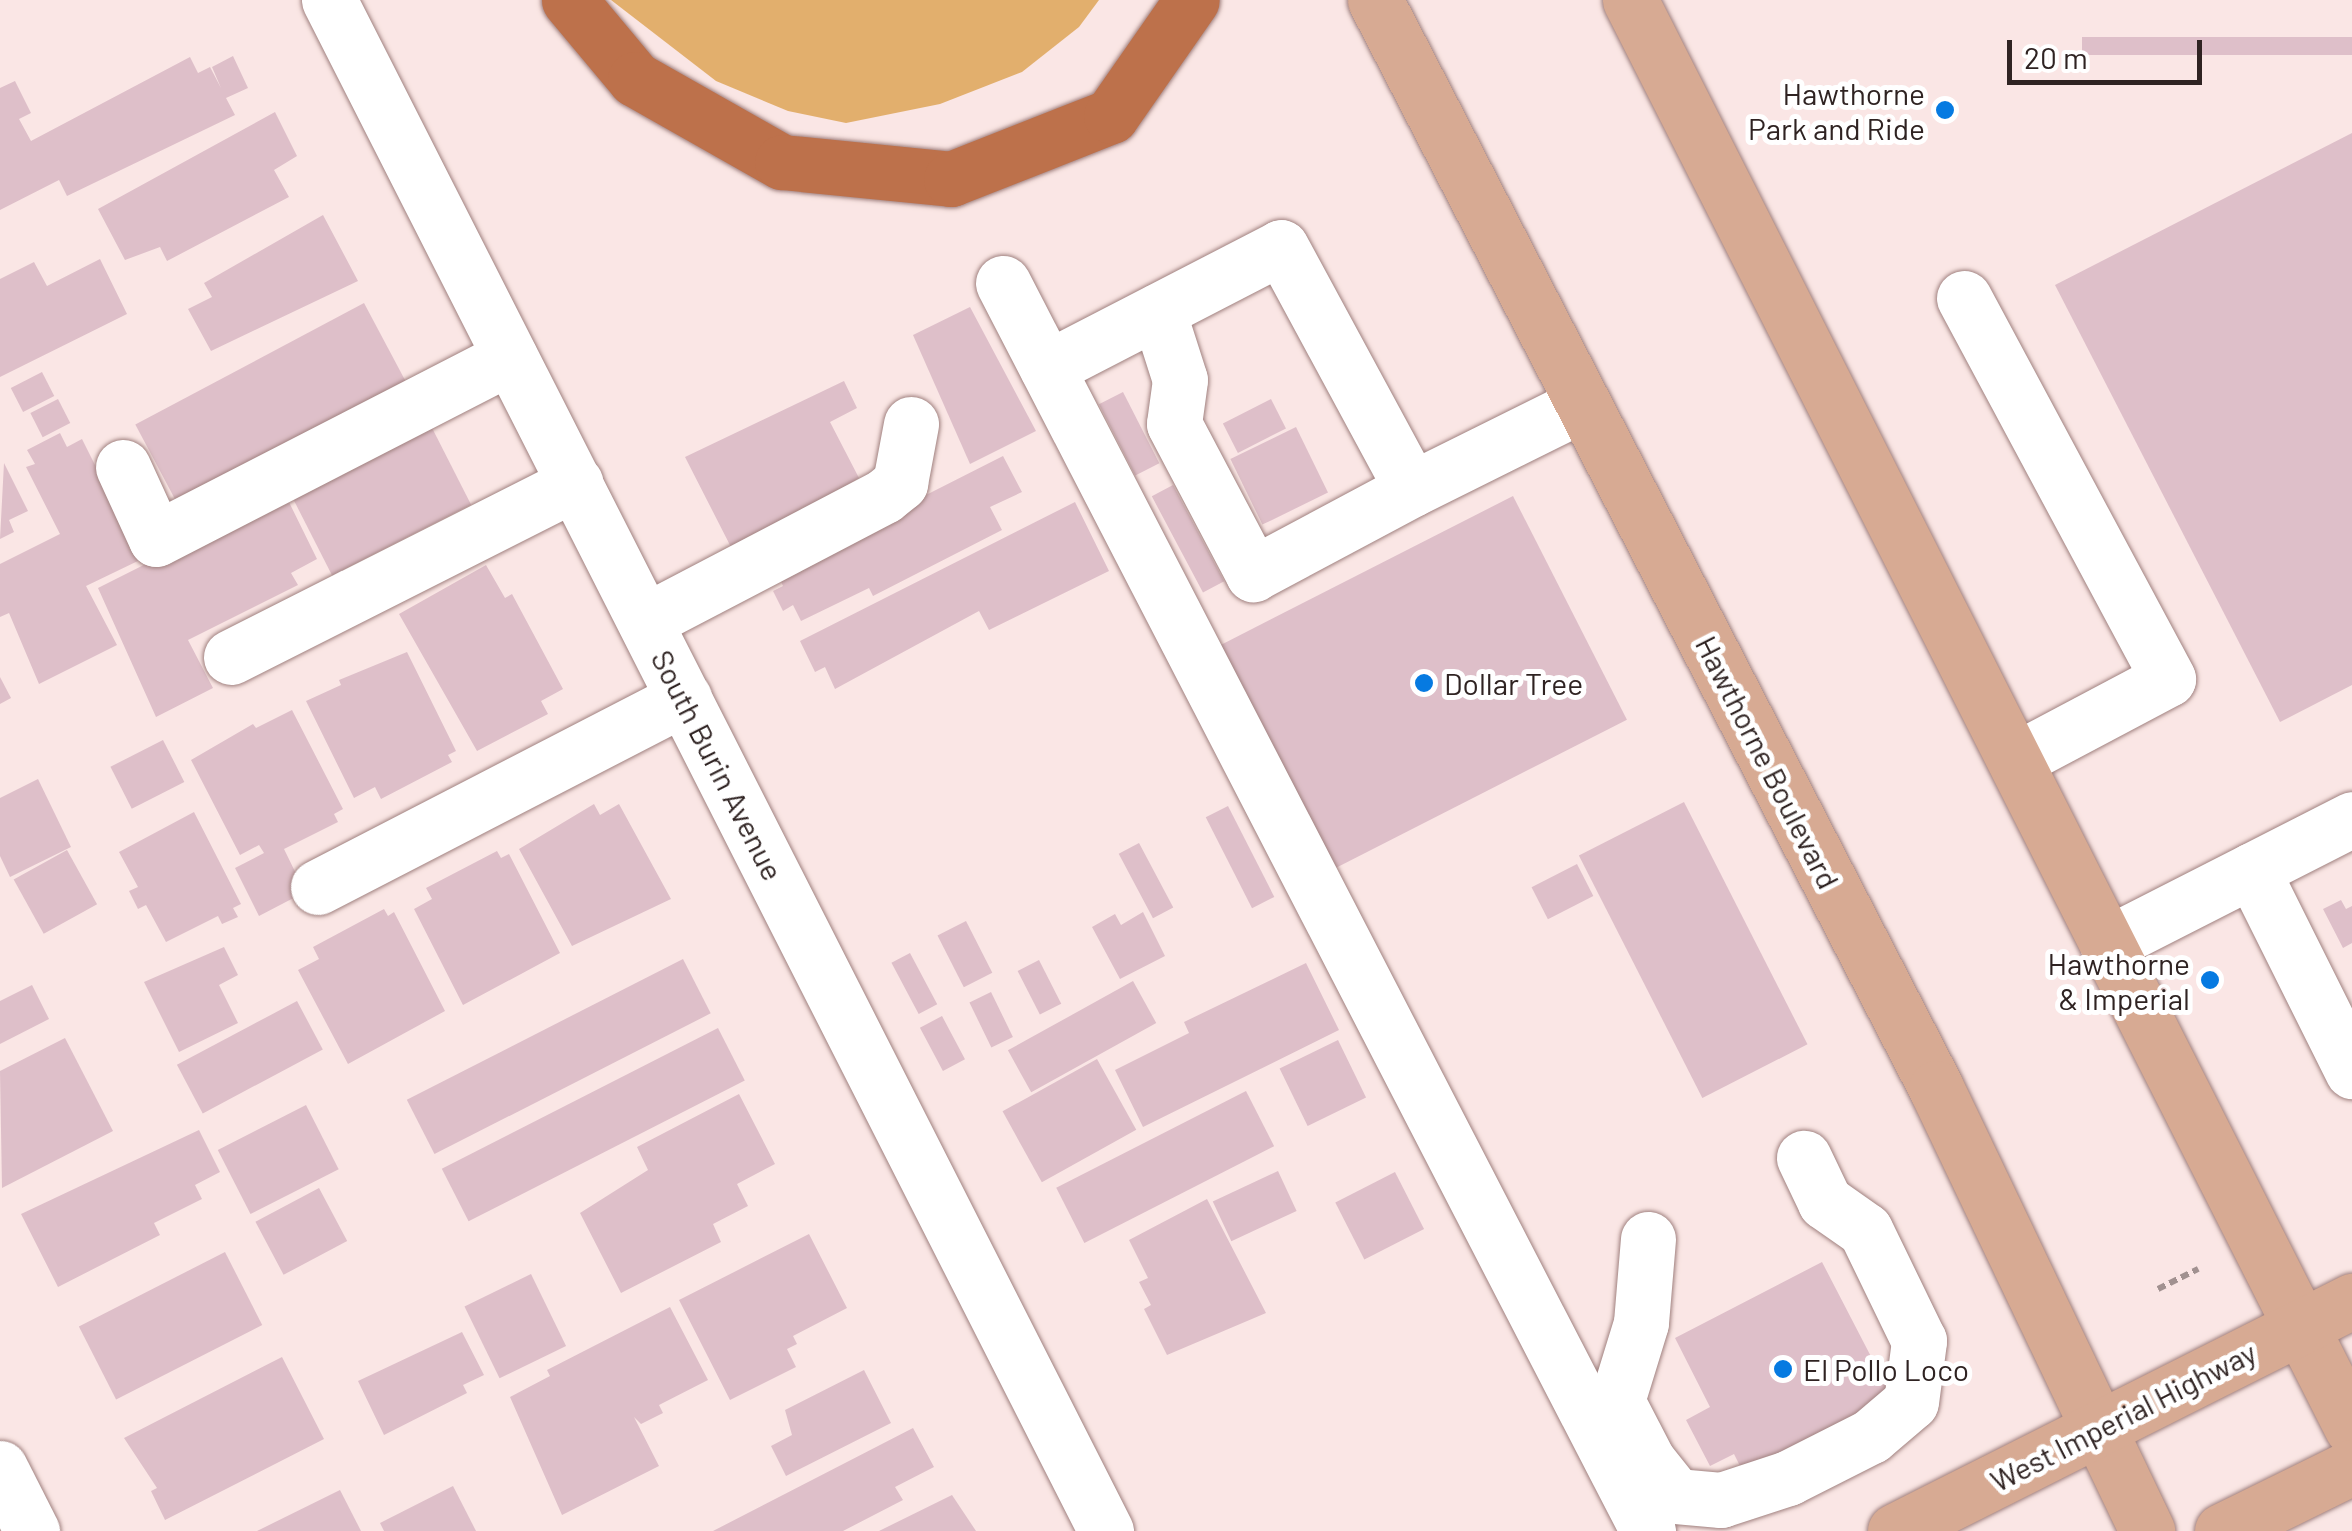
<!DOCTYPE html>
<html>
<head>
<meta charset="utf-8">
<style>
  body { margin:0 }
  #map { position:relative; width:2352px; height:1531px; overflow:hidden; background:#fae6e5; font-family:Barlow,sans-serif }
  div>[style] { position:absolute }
  .green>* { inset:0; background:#e2af6d }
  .building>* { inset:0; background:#debfc9; transform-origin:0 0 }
  .path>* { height:6px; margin-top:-3px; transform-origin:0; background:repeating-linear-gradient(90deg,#a19190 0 8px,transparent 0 13px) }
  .roads { filter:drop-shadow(0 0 2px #a0817f) drop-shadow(0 0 2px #a0817f) }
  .minor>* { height:55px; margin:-27.5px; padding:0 27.5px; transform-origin:27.5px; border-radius:27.5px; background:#fff }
  .major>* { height:55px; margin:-27.5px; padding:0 27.5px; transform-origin:27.5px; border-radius:27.5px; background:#d7aa93 }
  .highway>* { height:55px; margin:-27.5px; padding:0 27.5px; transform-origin:27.5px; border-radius:27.5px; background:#bd714b }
  .dots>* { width:28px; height:28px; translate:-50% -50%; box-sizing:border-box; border:5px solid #fff; border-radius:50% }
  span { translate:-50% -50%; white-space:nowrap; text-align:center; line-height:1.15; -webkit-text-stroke:10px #fff; paint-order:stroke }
  .poi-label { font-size:30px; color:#2f2322 }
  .right { translate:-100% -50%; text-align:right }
  .left { translate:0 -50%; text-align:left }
  .street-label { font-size:30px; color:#2f2322 }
  .scale { position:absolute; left:2007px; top:40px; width:195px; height:45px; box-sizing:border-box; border:5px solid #2f2322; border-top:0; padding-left:12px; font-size:30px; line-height:35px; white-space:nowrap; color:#2f2322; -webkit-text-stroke:8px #fff; paint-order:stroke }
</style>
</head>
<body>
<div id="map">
  <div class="green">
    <i style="clip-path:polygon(611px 0,1099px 0,1079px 27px,1022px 72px,940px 104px,846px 123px,788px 111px,716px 81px)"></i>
  </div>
  <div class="building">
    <i style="left:2352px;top:37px;width:18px;height:270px;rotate:90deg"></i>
    <i style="clip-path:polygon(233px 56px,248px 88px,226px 98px,235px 115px,67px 196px,59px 180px,0 210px,0 88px,15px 81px,31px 113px,19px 119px,31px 141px,190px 57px,198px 73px,210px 67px,221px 88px,212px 67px)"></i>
    <i style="clip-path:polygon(275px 112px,297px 156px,274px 170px,289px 197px,167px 261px,160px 247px,125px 260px,98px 209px)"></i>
    <i style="clip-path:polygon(2352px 133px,2352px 685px,2280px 722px,2055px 285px)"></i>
    <i style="clip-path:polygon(323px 215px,358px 281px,211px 351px,188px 309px,212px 297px,204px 283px)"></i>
    <i style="clip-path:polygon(100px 259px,127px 314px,0 377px,0 279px,34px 262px,47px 286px)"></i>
    <i style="left:364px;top:303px;width:102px;height:259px;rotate:62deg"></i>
    <i style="clip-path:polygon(970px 307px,1036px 431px,970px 464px,913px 335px)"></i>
    <i style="left:42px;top:372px;width:27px;height:35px;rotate:63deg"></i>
    <i style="clip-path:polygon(844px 381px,857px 408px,830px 422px,859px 478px,734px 553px,685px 457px)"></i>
    <i style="left:1123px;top:392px;width:80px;height:27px;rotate:63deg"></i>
    <i style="left:58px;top:399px;width:27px;height:31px;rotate:63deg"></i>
    <i style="left:1271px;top:399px;width:33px;height:54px;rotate:63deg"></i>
    <i style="left:428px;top:420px;width:95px;height:156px;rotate:63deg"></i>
    <i style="left:1296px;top:427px;width:73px;height:73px;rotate:64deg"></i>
    <i style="clip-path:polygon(60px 433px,67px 447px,82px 439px,142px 559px,86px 586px,117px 645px,39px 684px,9px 613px,0 617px,0 564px,60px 534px,26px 467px,35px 464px,27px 450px)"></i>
    <i style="clip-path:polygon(1003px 456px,1022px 492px,990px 507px,1002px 530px,873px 596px,869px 588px,801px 621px,793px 605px,783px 611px,773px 591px,783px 586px,776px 571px)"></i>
    <i style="clip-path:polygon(4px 463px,28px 511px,9px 520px,14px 532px,0 539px)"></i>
    <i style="left:1173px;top:485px;width:109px;height:24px;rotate:62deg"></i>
    <i style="clip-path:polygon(285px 494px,317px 559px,291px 573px,298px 585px,188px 640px,213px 688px,156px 717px,98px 588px)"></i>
    <i style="left:1513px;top:496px;width:251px;height:328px;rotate:63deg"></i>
    <i style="clip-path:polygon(1075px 502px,1109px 571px,989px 630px,979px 611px,835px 689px,825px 667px,815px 672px,800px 641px)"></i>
    <i style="clip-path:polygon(486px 565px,505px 598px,512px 594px,563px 689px,541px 701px,548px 714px,477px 751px,399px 614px)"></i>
    <i style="clip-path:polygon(407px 652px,456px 751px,448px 755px,452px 762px,381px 799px,375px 787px,354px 798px,306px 701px,341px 685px,339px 680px)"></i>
    <i style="clip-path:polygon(0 677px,11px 698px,0 704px)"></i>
    <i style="clip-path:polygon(292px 710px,343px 809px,334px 814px,338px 822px,284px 849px,305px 892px,259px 916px,235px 868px,264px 853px,259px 845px,240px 855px,191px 760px,253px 724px,256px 728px)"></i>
    <i style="left:163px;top:740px;width:47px;height:59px;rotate:63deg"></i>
    <i style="clip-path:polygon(38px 779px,71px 847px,10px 877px,0 856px,0 798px)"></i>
    <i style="left:1684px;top:802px;width:272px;height:118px;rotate:63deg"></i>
    <i style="clip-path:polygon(594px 804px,600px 815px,619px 804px,671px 899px,572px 946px,519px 849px)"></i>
    <i style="left:1228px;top:806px;width:102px;height:25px;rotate:63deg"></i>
    <i style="clip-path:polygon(194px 812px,241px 904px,233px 908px,238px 917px,222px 924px,218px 916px,166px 942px,146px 905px,138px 909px,129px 891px,138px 887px,119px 852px)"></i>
    <i style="left:1139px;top:843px;width:73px;height:23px;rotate:62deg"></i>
    <i style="left:67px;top:850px;width:62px;height:61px;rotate:61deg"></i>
    <i style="clip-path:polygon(497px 851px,501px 858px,509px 854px,560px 953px,463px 1005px,414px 909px,432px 899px,426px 888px)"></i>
    <i style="left:1577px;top:864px;width:36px;height:51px;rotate:63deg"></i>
    <i style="clip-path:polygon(2341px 900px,2346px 909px,2352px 906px,2352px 943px,2343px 948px,2323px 909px)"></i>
    <i style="clip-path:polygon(384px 909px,388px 916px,394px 912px,445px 1011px,348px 1064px,298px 970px,319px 959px,313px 947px)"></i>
    <i style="clip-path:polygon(1143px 912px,1165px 956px,1120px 979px,1092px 927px,1115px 914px,1121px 925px)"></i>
    <i style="left:966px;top:921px;width:58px;height:32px;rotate:63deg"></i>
    <i style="clip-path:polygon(224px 947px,238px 975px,219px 985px,238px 1023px,179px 1052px,144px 982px)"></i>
    <i style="left:910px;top:953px;width:58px;height:21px;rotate:62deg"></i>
    <i style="left:683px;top:959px;width:61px;height:310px;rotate:63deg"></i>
    <i style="left:1039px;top:960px;width:49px;height:24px;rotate:63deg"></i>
    <i style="clip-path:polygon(1306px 963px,1339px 1030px,1143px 1127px,1115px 1070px,1189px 1033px,1184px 1022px)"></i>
    <i style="left:1133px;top:981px;width:48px;height:143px;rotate:61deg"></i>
    <i style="clip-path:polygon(32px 985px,49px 1019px,0 1044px,0 1001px)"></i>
    <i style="left:991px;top:992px;width:50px;height:24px;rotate:64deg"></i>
    <i style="left:297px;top:1001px;width:55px;height:136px;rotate:62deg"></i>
    <i style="left:942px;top:1016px;width:49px;height:25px;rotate:62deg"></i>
    <i style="left:718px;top:1028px;width:59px;height:310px;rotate:63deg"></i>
    <i style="clip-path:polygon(65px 1038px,113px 1131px,2px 1188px,0 1071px)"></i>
    <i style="left:1338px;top:1040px;width:64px;height:65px;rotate:64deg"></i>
    <i style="left:1097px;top:1059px;width:81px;height:108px;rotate:61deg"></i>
    <i style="left:1246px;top:1091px;width:62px;height:213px;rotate:63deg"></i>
    <i style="clip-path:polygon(739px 1094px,775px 1164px,737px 1184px,748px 1206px,713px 1224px,721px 1242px,621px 1293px,580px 1213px,648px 1170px,637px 1147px)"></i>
    <i style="left:306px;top:1105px;width:72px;height:99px;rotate:63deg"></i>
    <i style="clip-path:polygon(199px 1130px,220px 1172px,195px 1185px,202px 1199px,154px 1223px,160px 1235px,58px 1287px,21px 1214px)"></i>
    <i style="left:1278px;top:1171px;width:44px;height:72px;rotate:65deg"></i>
    <i style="left:1395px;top:1172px;width:64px;height:67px;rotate:63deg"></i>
    <i style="left:319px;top:1188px;width:60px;height:72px;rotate:62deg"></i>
    <i style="clip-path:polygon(1207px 1199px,1266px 1313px,1167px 1355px,1144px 1309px,1151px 1305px,1139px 1282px,1148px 1278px,1129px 1240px)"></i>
    <i style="clip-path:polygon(809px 1234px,847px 1308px,793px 1336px,797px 1344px,787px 1349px,796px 1367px,730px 1400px,679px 1300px)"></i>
    <i style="left:225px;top:1252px;width:82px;height:164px;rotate:63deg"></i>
    <i style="clip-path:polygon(1822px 1262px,1893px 1399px,1745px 1476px,1734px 1454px,1710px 1466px,1686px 1420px,1710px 1407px,1675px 1338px)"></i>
    <i style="left:531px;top:1274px;width:80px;height:74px;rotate:64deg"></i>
    <i style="clip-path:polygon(670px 1307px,708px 1380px,659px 1405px,663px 1413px,641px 1424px,634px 1417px,659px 1466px,562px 1515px,510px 1397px,550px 1376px,547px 1370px)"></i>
    <i style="clip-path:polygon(462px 1332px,484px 1375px,463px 1385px,467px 1393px,384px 1435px,358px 1381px)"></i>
    <i style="clip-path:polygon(282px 1357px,324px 1439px,165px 1520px,151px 1491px,157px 1488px,124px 1438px)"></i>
    <i style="clip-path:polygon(864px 1370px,891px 1423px,786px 1476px,771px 1446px,792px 1435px,785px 1410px)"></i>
    <i style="clip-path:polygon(913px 1428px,934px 1467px,895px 1487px,903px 1500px,843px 1531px,713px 1531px)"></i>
    <i style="clip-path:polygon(453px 1486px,476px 1531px,384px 1531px,380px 1523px)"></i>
    <i style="clip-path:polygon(340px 1490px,361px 1531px,257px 1531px)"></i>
    <i style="clip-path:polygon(952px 1495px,976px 1531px,879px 1531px)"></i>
  </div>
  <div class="path">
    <i style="left:2158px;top:1289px;width:45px;rotate:-26.6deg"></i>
  </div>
  <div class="roads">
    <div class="minor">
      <i style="left:329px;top:0;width:1717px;rotate:63.09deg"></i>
      <i style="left:1003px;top:283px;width:1405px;rotate:62.67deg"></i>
      <i style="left:1964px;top:298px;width:432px;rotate:61.8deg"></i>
      <i style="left:2168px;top:679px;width:173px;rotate:152.1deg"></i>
      <i style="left:1158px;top:311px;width:72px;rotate:72.3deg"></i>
      <i style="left:1180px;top:380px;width:44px;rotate:97.8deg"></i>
      <i style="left:1174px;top:424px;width:170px;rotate:62.2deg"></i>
      <i style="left:1253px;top:574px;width:180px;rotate:-28.1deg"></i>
      <i style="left:1047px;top:368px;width:263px;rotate:-27.3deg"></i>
      <i style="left:1281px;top:247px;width:275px;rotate:61.6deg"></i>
      <i style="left:1412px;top:489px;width:191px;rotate:-26.4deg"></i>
      <i style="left:123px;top:467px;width:79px;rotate:65.4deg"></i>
      <i style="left:156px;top:539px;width:398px;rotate:-27.2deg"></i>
      <i style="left:645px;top:621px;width:270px;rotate:-27.6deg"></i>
      <i style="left:884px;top:496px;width:21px;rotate:-39deg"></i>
      <i style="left:900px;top:483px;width:60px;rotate:-79.4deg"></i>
      <i style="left:231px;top:657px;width:386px;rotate:-26.8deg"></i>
      <i style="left:2252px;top:870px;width:225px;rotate:63.5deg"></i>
      <i style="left:318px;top:887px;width:412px;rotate:-27.3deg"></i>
      <i style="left:2107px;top:944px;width:275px;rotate:-27deg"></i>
      <i style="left:1648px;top:1239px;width:84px;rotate:94.8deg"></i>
      <i style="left:1641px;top:1323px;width:82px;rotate:107.1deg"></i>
      <i style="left:1617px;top:1401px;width:68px;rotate:62.7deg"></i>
      <i style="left:1648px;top:1461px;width:45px;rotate:51.3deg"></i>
      <i style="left:1676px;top:1496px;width:45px;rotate:5.1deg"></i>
      <i style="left:1721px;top:1500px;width:71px;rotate:-18.2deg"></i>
      <i style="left:1788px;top:1478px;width:93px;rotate:-26.8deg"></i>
      <i style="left:1871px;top:1436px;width:52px;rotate:-40.4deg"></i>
      <i style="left:1911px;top:1402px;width:62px;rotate:-82.5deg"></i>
      <i style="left:1919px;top:1341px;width:123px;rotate:-115.9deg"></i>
      <i style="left:1865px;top:1230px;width:49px;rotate:-145deg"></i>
      <i style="left:1825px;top:1202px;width:49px;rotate:-115.5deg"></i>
      <i style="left:0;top:1468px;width:71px;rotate:63.1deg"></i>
    </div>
    <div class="major">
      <i style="left:1375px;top:0;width:1224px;rotate:62.72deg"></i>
      <i style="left:1936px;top:1088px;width:491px;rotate:64.5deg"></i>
      <i style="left:1630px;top:0;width:1600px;rotate:63.18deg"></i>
      <i style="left:1895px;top:1531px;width:512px;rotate:-26.72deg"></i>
      <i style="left:2222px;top:1531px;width:145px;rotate:-26.2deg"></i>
    </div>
    <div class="highway">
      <i style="left:569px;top:0;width:103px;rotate:50.1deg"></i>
      <i style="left:635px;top:79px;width:169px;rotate:29.5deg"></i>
      <i style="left:782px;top:162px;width:170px;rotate:5.7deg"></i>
      <i style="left:951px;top:179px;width:172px;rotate:-21.5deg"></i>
      <i style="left:1111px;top:116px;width:141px;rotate:-55.1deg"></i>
    </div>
  </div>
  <div class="dots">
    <i style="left:1945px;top:110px;background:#067ae1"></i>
    <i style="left:1424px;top:683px;background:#067ae1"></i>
    <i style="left:2210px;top:980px;background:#067ae1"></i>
    <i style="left:1783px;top:1369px;background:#067ae1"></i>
  </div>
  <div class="poi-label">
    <span class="right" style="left:1925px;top:110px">Hawthorne<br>Park and Ride</span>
    <span class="left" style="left:1444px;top:683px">Dollar Tree</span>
    <span class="right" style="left:2190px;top:980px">Hawthorne<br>&amp; Imperial</span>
    <span class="left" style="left:1803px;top:1369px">El Pollo Loco</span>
  </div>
  <div class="street-label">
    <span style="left:1768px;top:762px;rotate:63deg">Hawthorne Boulevard</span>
    <span style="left:718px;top:765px;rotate:63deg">South Burin Avenue</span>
    <span style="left:2123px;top:1416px;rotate:-27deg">West Imperial Highway</span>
  </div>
  <div class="scale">20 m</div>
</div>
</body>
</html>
